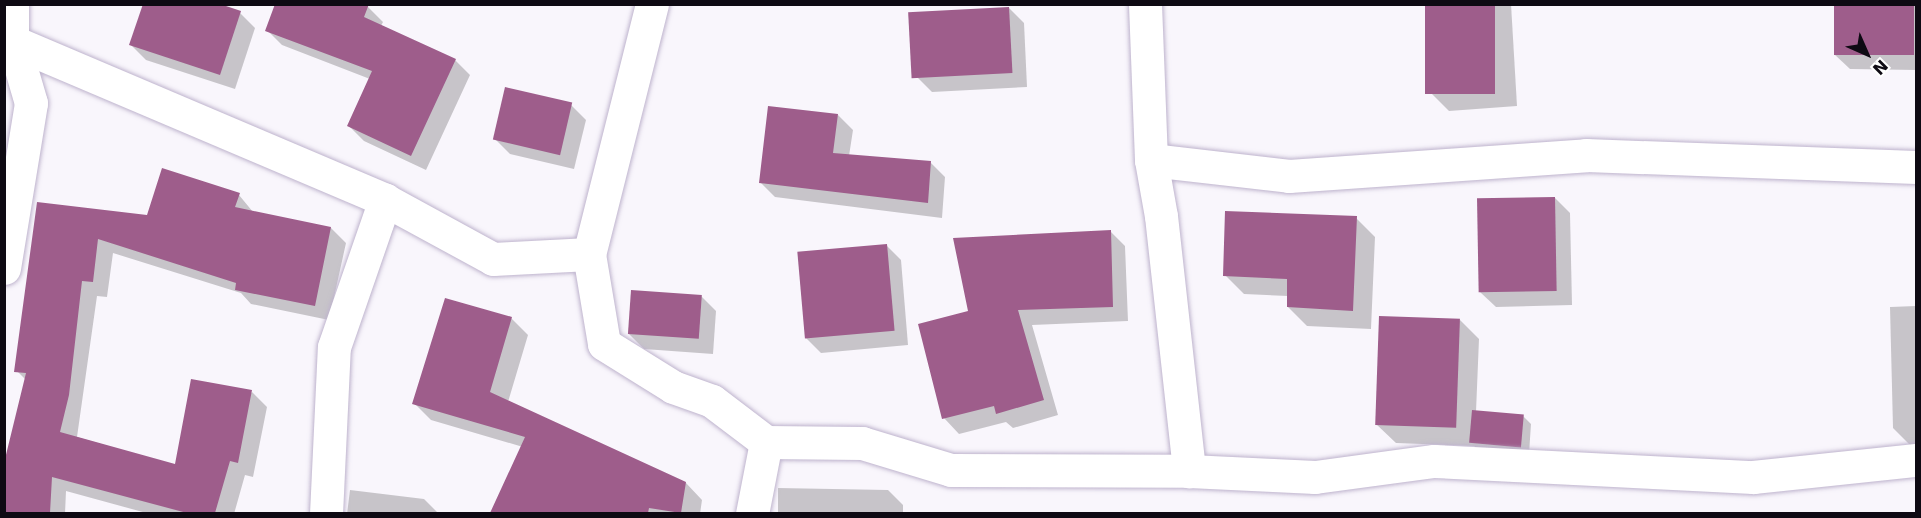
<!DOCTYPE html>
<html>
<head>
<meta charset="utf-8">
<style>
  body { margin:0 }
  #map { position:relative; width:1921px; height:518px; overflow:hidden; background:#f9f6fc; font-family:"DejaVu Sans",sans-serif }
  div>[style] { position:absolute }
  .shadow>* { inset:0; background:#0003 }
  .building>* { inset:0; background:#9e5d8b; transform-origin:0 0 }
  .roads { filter:drop-shadow(0 0 2px #beb3cd) drop-shadow(0 0 2px #beb3cd) }
  .minor>* { height:33px; margin:-16.5px; padding:0 16.5px; transform-origin:16.5px; border-radius:16.5px; background:#fff }
  span { translate:-50% -50%; white-space:nowrap; text-align:center; line-height:1.15; -webkit-text-stroke:4.5px #fff; paint-order:stroke }
  .frame { position:absolute; inset:0; border:6px solid #0e0a13; pointer-events:none }
  .north { position:absolute; left:1837px; top:24px; width:60px; height:60px; -webkit-text-stroke:4px #fff; paint-order:stroke; rotate:135deg; font-size:16px; font-weight:700; line-height:24px; text-align:center; color:#0e0a13 }
  .north::after { content:''; display:block; margin:auto; width:21px; height:27px; background:#0e0a13; clip-path:polygon(50% 0,100% 100%,50% 72%,0 100%) }
</style>
</head>
<body>
<div id="map">
  <div class="shadow">
    <i style="clip-path:polygon(1426px 4px,1511px 4px,1517px 106px,1449px 111px,1431px 93px)"></i>
    <i style="clip-path:polygon(1836px 4px,1916px 4px,1916px 70px,1850px 69px,1834px 54px)"></i>
    <i style="clip-path:polygon(368px 7px,383px 22px,381px 26px,455px 60px,470px 75px,426px 170px,364px 141px,349px 126px,370px 79px,282px 45px,267px 30px)"></i>
    <i style="clip-path:polygon(1009px 8px,1024px 23px,1027px 87px,932px 92px,917px 77px)"></i>
    <i style="clip-path:polygon(240px 13px,255px 28px,235px 89px,146px 60px,131px 45px)"></i>
    <i style="clip-path:polygon(571px 105px,586px 120px,574px 169px,510px 154px,495px 139px)"></i>
    <i style="clip-path:polygon(838px 115px,853px 130px,849px 156px,930px 162px,945px 177px,942px 218px,775px 197px,760px 182px)"></i>
    <i style="clip-path:polygon(239px 195px,253px 212px,331px 228px,346px 243px,329px 320px,251px 304px,241px 293px,113px 253px,107px 297px,97px 296px,77px 437px,176px 466px,252px 392px,267px 407px,253px 477px,245px 475px,234px 514px,150px 514px,66px 491px,65px 514px,4px 514px,4px 473px,26px 380px,18px 372px,38px 204px,148px 217px)"></i>
    <i style="clip-path:polygon(1555px 198px,1570px 213px,1572px 305px,1496px 307px,1480px 292px)"></i>
    <i style="clip-path:polygon(1356px 218px,1375px 237px,1371px 329px,1307px 326px,1288px 307px,1288px 296px,1244px 294px,1225px 275px)"></i>
    <i style="clip-path:polygon(1110px 231px,1125px 246px,1128px 321px,1032px 325px,1058px 415px,1013px 428px,1006px 422px,959px 434px,944px 418px,969px 312px)"></i>
    <i style="clip-path:polygon(886px 245px,901px 260px,908px 345px,821px 353px,806px 338px)"></i>
    <i style="clip-path:polygon(701px 296px,716px 311px,713px 354px,644px 349px,629px 334px)"></i>
    <i style="clip-path:polygon(1916px 306px,1916px 447px,1912px 447px,1893px 428px,1890px 307px)"></i>
    <i style="clip-path:polygon(511px 318px,528px 335px,508px 402px,686px 483px,702px 500px,700px 514px,502px 514px,495px 506px,523px 447px,431px 420px,414px 403px)"></i>
    <i style="clip-path:polygon(1460px 320px,1479px 339px,1476px 412px,1523px 416px,1531px 424px,1529px 454px,1479px 450px,1474px 446px,1396px 443px,1376px 424px)"></i>
    <i style="clip-path:polygon(778px 488px,888px 490px,903px 505px,903px 514px,778px 514px)"></i>
    <i style="clip-path:polygon(350px 490px,424px 499px,439px 514px,347px 514px)"></i>
  </div>
  <div class="building">
    <i style="clip-path:polygon(143px 4px,220px 4px,241px 11px,220px 75px,129px 45px)"></i>
    <i style="clip-path:polygon(275px 4px,369px 4px,364px 17px,456px 59px,411px 156px,347px 126px,372px 71px,265px 31px)"></i>
    <i style="left:1425px;top:4px;width:70px;height:90px"></i>
    <i style="left:1834px;top:4px;width:80px;height:51px"></i>
    <i style="left:1009px;top:7px;width:66px;height:101px;rotate:87deg"></i>
    <i style="left:505px;top:87px;width:69px;height:54px;rotate:13deg"></i>
    <i style="clip-path:polygon(768px 106px,838px 114px,833px 153px,931px 161px,928px 203px,759px 183px)"></i>
    <i style="clip-path:polygon(162px 168px,240px 193px,235px 207px,331px 227px,315px 306px,235px 290px,236px 283px,98px 239px,93px 282px,82px 281px,69px 395px,60px 432px,175px 464px,191px 379px,252px 390px,238px 463px,230px 461px,215px 513px,187px 513px,52px 477px,50px 513px,4px 513px,4px 463px,26px 373px,14px 372px,37px 202px,147px 215px)"></i>
    <i style="left:1555px;top:197px;width:94px;height:78px;rotate:89deg"></i>
    <i style="clip-path:polygon(1225px 211px,1357px 216px,1353px 311px,1287px 307px,1287px 279px,1223px 276px)"></i>
    <i style="clip-path:polygon(1111px 230px,1113px 307px,1018px 310px,1044px 400px,996px 414px,994px 406px,942px 419px,918px 324px,968px 311px,953px 238px)"></i>
    <i style="left:887px;top:244px;width:87px;height:90px;rotate:85deg"></i>
    <i style="left:631px;top:290px;width:71px;height:44px;rotate:4deg"></i>
    <i style="clip-path:polygon(445px 298px,512px 317px,490px 392px,686px 482px,681px 513px,649px 508px,648px 513px,490px 513px,525px 437px,412px 404px)"></i>
    <i style="left:1379px;top:316px;width:81px;height:109px;rotate:2deg"></i>
    <i style="left:1472px;top:410px;width:52px;height:33px;rotate:5deg"></i>
  </div>
  <div class="roads">
    <div class="minor">
      <i style="left:652px;top:4px;width:258px;rotate:104.1deg"></i>
      <i style="left:589px;top:254px;width:91px;rotate:80.5deg"></i>
      <i style="left:604px;top:344px;width:81px;rotate:31.9deg"></i>
      <i style="left:673px;top:387px;width:41px;rotate:19.7deg"></i>
      <i style="left:712px;top:401px;width:68px;rotate:37.2deg"></i>
      <i style="left:766px;top:442px;width:96px;rotate:0.6deg"></i>
      <i style="left:862px;top:443px;width:93px;rotate:16.9deg"></i>
      <i style="left:951px;top:470px;width:238px;rotate:0.2deg"></i>
      <i style="left:1189px;top:471px;width:126px;rotate:2.7deg"></i>
      <i style="left:1315px;top:477px;width:120px;rotate:-7.7deg"></i>
      <i style="left:1434px;top:461px;width:319px;rotate:2.9deg"></i>
      <i style="left:1753px;top:477px;width:164px;rotate:-6deg"></i>
      <i style="left:1145px;top:4px;width:156px;rotate:87.8deg"></i>
      <i style="left:1151px;top:160px;width:57px;rotate:79.9deg"></i>
      <i style="left:1161px;top:216px;width:257px;rotate:83.7deg"></i>
      <i style="left:4px;top:38px;width:414px;rotate:23deg"></i>
      <i style="left:385px;top:200px;width:123px;rotate:28.6deg"></i>
      <i style="left:493px;top:259px;width:96px;rotate:-3deg"></i>
      <i style="left:1151px;top:160px;width:139px;rotate:6.6deg"></i>
      <i style="left:1289px;top:176px;width:298px;rotate:-4deg"></i>
      <i style="left:1586px;top:155px;width:330px;rotate:2.1deg"></i>
      <i style="left:4px;top:268px;width:167px;rotate:-80.7deg"></i>
      <i style="left:31px;top:103px;width:68px;rotate:-106.3deg"></i>
      <i style="left:12px;top:38px;width:34px;rotate:-90deg"></i>
      <i style="left:326px;top:514px;width:167px;rotate:-87.3deg"></i>
      <i style="left:334px;top:347px;width:156px;rotate:-70.9deg"></i>
      <i style="left:752px;top:514px;width:73px;rotate:-79deg"></i>
    </div>
  </div>
  <div class="frame"></div>
  <div class="north">N</div>
</div>
</body>
</html>
